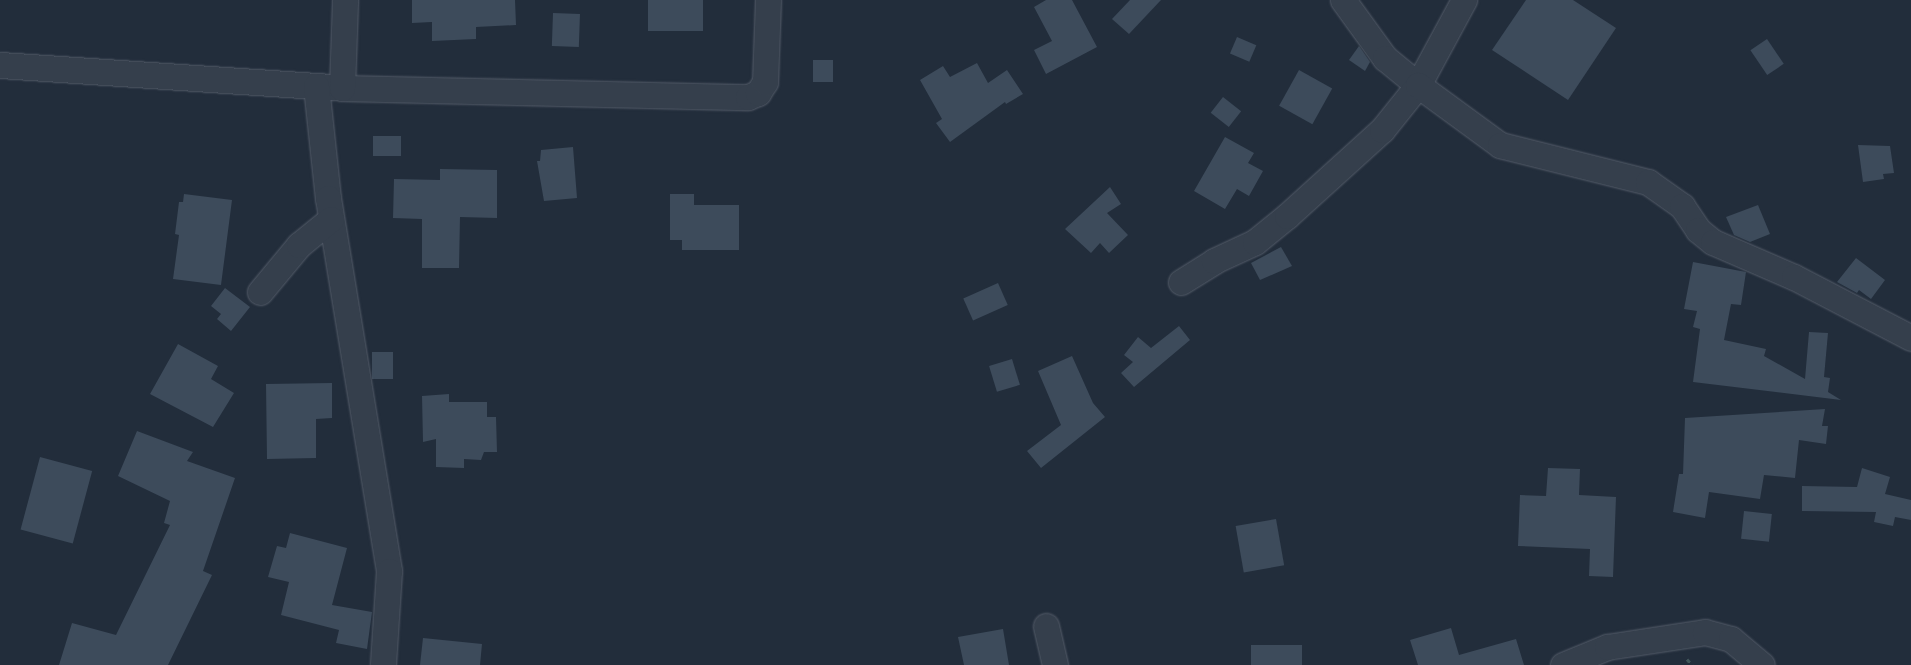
<!DOCTYPE html>
<html>
<head>
<meta charset="utf-8">
<style>
  body { margin:0 }
  #map { position:relative; width:1911px; height:665px; overflow:hidden; background:#222d3b; font-family:Cabin,sans-serif }
  div>[style] { position:absolute }
  .building>* { inset:0; background:#3d4b5b; transform-origin:0 0 }
  .path>* { height:3px; margin-top:-1.5px; transform-origin:0; background:repeating-linear-gradient(90deg,#41575a 0 4px,transparent 0 8px) }
  .roads { filter:drop-shadow(0 0 1px #545c69) drop-shadow(0 0 1px #545c69) }
  .minor>* { height:25px; margin:-12.5px; padding:0 12.5px; transform-origin:12.5px; border-radius:12.5px; background:#353f4c }
  span { translate:-50% -50%; white-space:nowrap; text-align:center; line-height:1.15; -webkit-text-stroke:4px #1b2430; paint-order:stroke }
</style>
</head>
<body>
<div id="map">
  <div class="building">
    <i style="clip-path:polygon(412px 0,515px 0,516px 25px,476px 27px,476px 39px,432px 41px,432px 22px,412px 23px)"></i>
    <i style="left:648px;top:0;width:55px;height:31px"></i>
    <i style="clip-path:polygon(1046px 0,1072px 0,1097px 47px,1046px 74px,1034px 50px,1052px 41px,1034px 7px)"></i>
    <i style="clip-path:polygon(1130px 0,1161px 0,1129px 34px,1112px 19px)"></i>
    <i style="clip-path:polygon(1526px 0,1573px 0,1616px 28px,1568px 100px,1492px 50px)"></i>
    <i style="left:553px;top:13px;width:27px;height:33px;rotate:2deg"></i>
    <i style="left:1237px;top:37px;width:21px;height:18px;rotate:23deg"></i>
    <i style="left:1767px;top:39px;width:30px;height:20px;rotate:56deg"></i>
    <i style="clip-path:polygon(1359px 46px,1370px 62px,1365px 71px,1349px 60px)"></i>
    <i style="left:813px;top:60px;width:20px;height:22px"></i>
    <i style="clip-path:polygon(977px 63px,988px 83px,1007px 70px,1023px 94px,1006px 104px,1005px 102px,950px 142px,936px 123px,942px 119px,920px 80px,943px 66px,950px 77px)"></i>
    <i style="left:1299px;top:70px;width:38px;height:41px;rotate:29deg"></i>
    <i style="left:1223px;top:97px;width:23px;height:20px;rotate:38deg"></i>
    <i style="left:373px;top:136px;width:28px;height:20px"></i>
    <i style="clip-path:polygon(1225px 137px,1254px 153px,1248px 163px,1263px 171px,1249px 196px,1237px 189px,1225px 209px,1194px 191px)"></i>
    <i style="clip-path:polygon(1858px 145px,1890px 146px,1894px 173px,1883px 174px,1884px 179px,1863px 182px)"></i>
    <i style="clip-path:polygon(573px 147px,577px 198px,544px 201px,537px 161px,540px 161px,541px 150px)"></i>
    <i style="clip-path:polygon(440px 169px,497px 170px,497px 218px,460px 217px,459px 268px,422px 268px,422px 219px,393px 218px,394px 179px,440px 180px)"></i>
    <i style="clip-path:polygon(1110px 187px,1121px 204px,1107px 213px,1128px 235px,1109px 253px,1100px 243px,1091px 253px,1065px 229px)"></i>
    <i style="clip-path:polygon(184px 194px,232px 200px,221px 285px,173px 279px,179px 235px,175px 234px,179px 202px,183px 202px)"></i>
    <i style="clip-path:polygon(670px 194px,694px 194px,694px 205px,739px 205px,739px 250px,682px 250px,682px 240px,670px 240px)"></i>
    <i style="clip-path:polygon(1758px 205px,1770px 234px,1750px 242px,1734px 235px,1726px 217px)"></i>
    <i style="clip-path:polygon(1281px 247px,1292px 266px,1260px 280px,1251px 263px)"></i>
    <i style="clip-path:polygon(1856px 258px,1885px 280px,1871px 299px,1859px 290px,1857px 293px,1837px 282px)"></i>
    <i style="clip-path:polygon(1693px 262px,1746px 272px,1741px 305px,1731px 304px,1724px 340px,1766px 349px,1764px 356px,1805px 379px,1809px 332px,1828px 333px,1824px 377px,1830px 378px,1828px 392px,1841px 400px,1693px 382px,1700px 329px,1693px 327px,1697px 311px,1684px 309px)"></i>
    <i style="left:998px;top:283px;width:24px;height:38px;rotate:66deg"></i>
    <i style="clip-path:polygon(225px 288px,250px 307px,231px 331px,217px 319px,221px 314px,211px 306px)"></i>
    <i style="clip-path:polygon(1179px 326px,1190px 340px,1134px 387px,1121px 373px,1133px 362px,1124px 355px,1138px 337px,1151px 348px)"></i>
    <i style="clip-path:polygon(178px 344px,218px 366px,211px 379px,234px 393px,213px 427px,150px 394px)"></i>
    <i style="left:372px;top:352px;width:21px;height:27px"></i>
    <i style="clip-path:polygon(1072px 356px,1093px 403px,1105px 417px,1041px 468px,1027px 451px,1061px 425px,1038px 371px)"></i>
    <i style="left:1012px;top:359px;width:27px;height:24px;rotate:73deg"></i>
    <i style="clip-path:polygon(332px 383px,332px 418px,316px 419px,316px 458px,267px 459px,266px 384px)"></i>
    <i style="clip-path:polygon(449px 394px,449px 402px,487px 402px,487px 417px,496px 417px,497px 452px,484px 452px,481px 460px,464px 459px,464px 468px,436px 467px,436px 439px,423px 442px,422px 396px)"></i>
    <i style="clip-path:polygon(1825px 409px,1822px 426px,1828px 426px,1826px 444px,1799px 440px,1795px 478px,1764px 475px,1760px 499px,1709px 492px,1705px 518px,1673px 512px,1679px 474px,1683px 474px,1685px 418px)"></i>
    <i style="clip-path:polygon(137px 431px,193px 452px,187px 461px,235px 478px,203px 571px,212px 575px,168px 665px,59px 665px,72px 623px,116px 635px,170px 525px,164px 523px,170px 501px,118px 476px)"></i>
    <i style="left:40px;top:457px;width:54px;height:75px;rotate:15deg"></i>
    <i style="clip-path:polygon(1548px 468px,1580px 469px,1579px 495px,1616px 497px,1613px 577px,1589px 576px,1590px 549px,1518px 546px,1520px 495px,1546px 496px)"></i>
    <i style="clip-path:polygon(1862px 468px,1890px 477px,1885px 494px,1911px 500px,1911px 520px,1895px 517px,1893px 526px,1874px 522px,1876px 512px,1802px 511px,1802px 486px,1857px 487px)"></i>
    <i style="left:1744px;top:511px;width:28px;height:28px;rotate:6deg"></i>
    <i style="left:1276px;top:519px;width:47px;height:41px;rotate:80deg"></i>
    <i style="clip-path:polygon(290px 533px,347px 548px,332px 605px,372px 612px,367px 649px,336px 643px,339px 630px,281px 615px,289px 582px,268px 577px,277px 546px,286px 548px)"></i>
    <i style="clip-path:polygon(1451px 628px,1459px 655px,1516px 639px,1524px 665px,1418px 665px,1410px 640px)"></i>
    <i style="clip-path:polygon(1003px 629px,1009px 665px,964px 665px,958px 637px)"></i>
    <i style="clip-path:polygon(423px 638px,482px 644px,480px 665px,420px 665px)"></i>
    <i style="left:1251px;top:645px;width:51px;height:20px"></i>
  </div>
  <div class="path">
    <i style="left:1687px;top:659px;width:8px;rotate:50deg"></i>
  </div>
  <div class="roads">
    <div class="minor">
      <i style="left:1343px;top:0;width:72px;rotate:54.1deg"></i>
      <i style="left:1385px;top:58px;width:43px;rotate:39.3deg"></i>
      <i style="left:1418px;top:85px;width:97px;rotate:-61.6deg"></i>
      <i style="left:0;top:65px;width:343px;rotate:3.8deg"></i>
      <i style="left:342px;top:88px;width:406px;rotate:1.3deg"></i>
      <i style="left:748px;top:97px;width:11px;rotate:-22deg"></i>
      <i style="left:758px;top:93px;width:13px;rotate:-58deg"></i>
      <i style="left:765px;top:82px;width:82px;rotate:-87.9deg"></i>
      <i style="left:316px;top:86px;width:113px;rotate:83.9deg"></i>
      <i style="left:328px;top:198px;width:378px;rotate:80.7deg"></i>
      <i style="left:389px;top:571px;width:94px;rotate:93.7deg"></i>
      <i style="left:342px;top:88px;width:88px;rotate:-88deg"></i>
      <i style="left:1181px;top:282px;width:39px;rotate:-32deg"></i>
      <i style="left:1214px;top:261px;width:45px;rotate:-24.9deg"></i>
      <i style="left:1255px;top:242px;width:41px;rotate:-39.1deg"></i>
      <i style="left:1287px;top:216px;width:128px;rotate:-42.2deg"></i>
      <i style="left:1382px;top:130px;width:58px;rotate:-51.3deg"></i>
      <i style="left:1418px;top:85px;width:102px;rotate:36.2deg"></i>
      <i style="left:1500px;top:145px;width:153px;rotate:14deg"></i>
      <i style="left:1648px;top:182px;width:42px;rotate:35.2deg"></i>
      <i style="left:1682px;top:206px;width:29px;rotate:56deg"></i>
      <i style="left:1698px;top:230px;width:19px;rotate:39deg"></i>
      <i style="left:1713px;top:242px;width:88px;rotate:23.4deg"></i>
      <i style="left:1794px;top:277px;width:132px;rotate:27.5deg"></i>
      <i style="left:260px;top:292px;width:61px;rotate:-50.3deg"></i>
      <i style="left:299px;top:245px;width:41px;rotate:-39.1deg"></i>
      <i style="left:1046px;top:626px;width:40px;rotate:77deg"></i>
      <i style="left:1563px;top:665px;width:48px;rotate:-22.2deg"></i>
      <i style="left:1607px;top:647px;width:99px;rotate:-8.7deg"></i>
      <i style="left:1705px;top:632px;width:27px;rotate:15deg"></i>
      <i style="left:1731px;top:639px;width:40px;rotate:40deg"></i>
    </div>
  </div>
</div>
</body>
</html>
